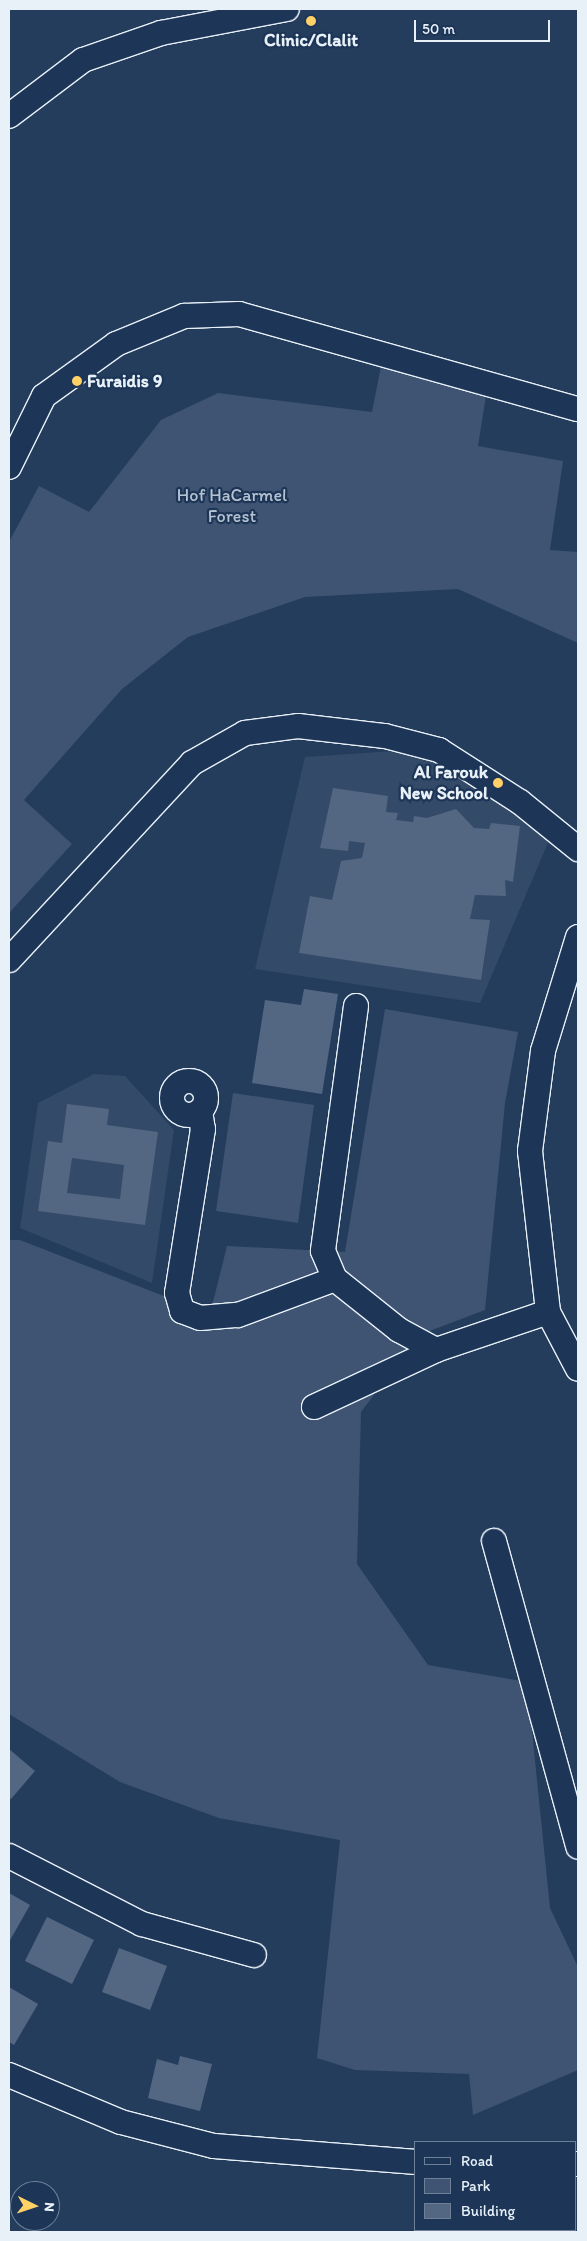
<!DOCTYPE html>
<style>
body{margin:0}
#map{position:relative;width:587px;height:2241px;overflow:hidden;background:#253d5d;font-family:Itim,sans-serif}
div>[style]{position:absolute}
.built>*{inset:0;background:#334a68}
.green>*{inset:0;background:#3e5472}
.building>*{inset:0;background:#536782}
.roads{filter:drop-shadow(1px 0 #e8f1f8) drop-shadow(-1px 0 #e8f1f8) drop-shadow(0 1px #e8f1f8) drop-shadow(0 -1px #e8f1f8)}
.minor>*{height:24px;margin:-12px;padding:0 12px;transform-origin:12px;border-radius:12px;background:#1d3557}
.minor>.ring{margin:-12px;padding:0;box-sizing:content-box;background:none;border:24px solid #1d3557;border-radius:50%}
.dots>*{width:14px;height:14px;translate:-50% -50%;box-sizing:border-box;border:2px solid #1d3557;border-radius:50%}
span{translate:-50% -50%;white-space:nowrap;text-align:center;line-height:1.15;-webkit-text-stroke:4.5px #1d3557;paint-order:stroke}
.poi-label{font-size:18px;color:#e8f1f8;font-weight:700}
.left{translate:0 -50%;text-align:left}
.right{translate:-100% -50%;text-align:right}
.park-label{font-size:18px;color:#b5c2d0}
.frame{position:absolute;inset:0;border:10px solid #e8f1f8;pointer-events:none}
.legend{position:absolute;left:414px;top:2141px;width:162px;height:90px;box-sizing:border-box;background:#1d3557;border:1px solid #6e8097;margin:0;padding:6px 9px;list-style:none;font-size:15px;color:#e8f1f8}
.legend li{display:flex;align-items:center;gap:10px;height:25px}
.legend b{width:25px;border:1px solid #6e8097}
.north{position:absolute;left:10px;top:2181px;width:50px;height:50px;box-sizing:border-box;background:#1d3557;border:1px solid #6e8097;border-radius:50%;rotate:94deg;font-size:14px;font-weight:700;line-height:20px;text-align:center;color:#e8f1f8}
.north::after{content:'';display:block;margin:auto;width:18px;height:22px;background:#ffd166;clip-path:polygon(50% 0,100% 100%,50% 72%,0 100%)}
.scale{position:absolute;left:414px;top:20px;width:136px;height:22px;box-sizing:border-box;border:2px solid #e8f1f8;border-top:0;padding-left:6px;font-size:15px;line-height:18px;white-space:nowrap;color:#e8f1f8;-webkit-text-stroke:4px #1d3557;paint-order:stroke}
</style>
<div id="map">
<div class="built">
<div style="clip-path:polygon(394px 751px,412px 752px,481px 785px,550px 838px,480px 1003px,255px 969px,305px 757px)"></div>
<div style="clip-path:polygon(94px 1074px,125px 1076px,174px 1130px,152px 1283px,20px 1228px,38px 1103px)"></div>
</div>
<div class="green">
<div style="clip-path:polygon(384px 351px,488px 383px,478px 446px,563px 461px,550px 550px,578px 552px,578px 643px,458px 589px,305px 597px,188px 637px,122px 689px,24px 800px,72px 844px,9px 913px,9px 542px,39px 486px,89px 512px,161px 420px,218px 393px,372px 412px)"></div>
<div style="clip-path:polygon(385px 1009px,518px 1032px,505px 1103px,485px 1310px,419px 1335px,361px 1412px,357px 1564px,428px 1665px,527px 1682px,550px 1908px,578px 1967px,578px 2070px,473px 2115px,469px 2074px,355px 2070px,317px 2058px,340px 1840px,219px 1818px,120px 1782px,9px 1714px,9px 1240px,20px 1240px,210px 1314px,227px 1246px,345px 1252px)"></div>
<div style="clip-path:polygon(233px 1093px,314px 1105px,298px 1223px,216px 1211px)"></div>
</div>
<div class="building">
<div style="clip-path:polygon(333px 788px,388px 796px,386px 812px,398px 813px,396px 820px,413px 822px,414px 816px,427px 818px,456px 809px,474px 828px,489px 829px,491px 823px,520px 826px,513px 882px,505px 880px,506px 896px,475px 895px,470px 919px,490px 920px,481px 980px,299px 953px,310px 896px,332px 900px,341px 861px,362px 858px,365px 843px,349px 841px,348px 851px,320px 848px)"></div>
<div style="clip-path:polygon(304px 989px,338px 994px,322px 1094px,252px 1083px,265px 1000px,301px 1005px)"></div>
<div style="clip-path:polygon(evenodd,67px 1104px,109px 1109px,107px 1125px,158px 1132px,145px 1225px,38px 1211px,48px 1141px,62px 1143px,67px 1104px,72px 1158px,124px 1165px,120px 1199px,67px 1193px,72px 1158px)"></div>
<div style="clip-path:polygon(9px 1749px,35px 1771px,11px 1799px,9px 1797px)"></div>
<div style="clip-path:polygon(9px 1893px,30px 1905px,9px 1942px)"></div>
<div style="clip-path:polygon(47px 1917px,94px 1940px,72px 1984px,25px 1961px)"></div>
<div style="clip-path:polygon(119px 1948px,167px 1966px,150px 2010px,102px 1992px)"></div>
<div style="clip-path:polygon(9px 1987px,38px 2004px,14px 2045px,9px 2042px)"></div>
<div style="clip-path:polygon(180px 2056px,212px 2064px,200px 2111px,148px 2098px,157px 2059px,178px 2065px)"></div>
</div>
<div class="roads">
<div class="minor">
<div style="left:9px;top:116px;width:93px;rotate:-37.1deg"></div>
<div style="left:83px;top:60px;width:83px;rotate:-19.1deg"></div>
<div style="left:161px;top:33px;width:128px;rotate:-10.8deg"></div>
<div style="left:9px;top:467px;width:79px;rotate:-63.8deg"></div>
<div style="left:44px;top:396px;width:89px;rotate:-35.8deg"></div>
<div style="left:116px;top:344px;width:74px;rotate:-22.4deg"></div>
<div style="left:184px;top:316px;width:55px;rotate:-2.1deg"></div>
<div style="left:239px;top:314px;width:352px;rotate:15.7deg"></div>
<div style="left:578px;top:937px;width:119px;rotate:107.1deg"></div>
<div style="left:543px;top:1051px;width:101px;rotate:97.4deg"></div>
<div style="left:530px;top:1151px;width:162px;rotate:83.6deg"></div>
<div style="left:548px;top:1312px;width:64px;rotate:62.2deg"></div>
<div style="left:9px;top:960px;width:269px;rotate:-47.1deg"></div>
<div style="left:192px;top:763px;width:61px;rotate:-29.5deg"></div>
<div style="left:245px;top:733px;width:53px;rotate:-7.5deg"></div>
<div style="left:298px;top:726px;width:88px;rotate:6.6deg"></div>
<div style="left:385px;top:736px;width:56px;rotate:14.5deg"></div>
<div style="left:439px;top:750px;width:96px;rotate:32.7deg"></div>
<div style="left:520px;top:802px;width:75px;rotate:39deg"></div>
<div style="left:356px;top:1006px;width:247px;rotate:97.7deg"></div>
<div style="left:323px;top:1251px;width:30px;rotate:67deg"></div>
<div style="left:335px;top:1279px;width:82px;rotate:38.6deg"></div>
<div style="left:399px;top:1330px;width:42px;rotate:28.4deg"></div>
<div class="ring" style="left:172px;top:1081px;width:10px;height:10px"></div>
<div style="left:200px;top:1111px;width:18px;rotate:81deg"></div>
<div style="left:203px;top:1129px;width:166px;rotate:99deg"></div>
<div style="left:177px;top:1293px;width:19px;rotate:74deg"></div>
<div style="left:182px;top:1311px;width:19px;rotate:21deg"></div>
<div style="left:200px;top:1318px;width:38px;rotate:-5deg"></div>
<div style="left:238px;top:1315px;width:103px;rotate:-20.4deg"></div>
<div style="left:314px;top:1407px;width:135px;rotate:-25deg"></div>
<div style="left:436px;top:1350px;width:118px;rotate:-18.7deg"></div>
<div style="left:494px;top:1541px;width:317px;rotate:74.6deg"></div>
<div style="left:9px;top:1856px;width:149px;rotate:27.1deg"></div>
<div style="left:142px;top:1924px;width:116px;rotate:15.5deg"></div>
<div style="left:9px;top:2075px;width:121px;rotate:22.8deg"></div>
<div style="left:121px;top:2122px;width:96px;rotate:14.5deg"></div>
<div style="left:214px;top:2146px;width:203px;rotate:4.5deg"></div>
<div style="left:576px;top:2164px;width:2px"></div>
</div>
</div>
<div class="dots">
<div style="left:311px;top:21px;background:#ffd166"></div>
<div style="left:77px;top:381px;background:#ffd166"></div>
<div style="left:498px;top:783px;background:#ffd166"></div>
</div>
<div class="poi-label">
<span style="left:311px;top:40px">Clinic/Clalit</span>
<span class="left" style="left:87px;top:381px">Furaidis 9</span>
<span class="right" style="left:488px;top:783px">Al Farouk<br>New School</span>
</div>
<div class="park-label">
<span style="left:232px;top:506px">Hof HaCarmel<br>Forest</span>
</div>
<div class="frame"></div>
<ul class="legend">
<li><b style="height:6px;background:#1d3557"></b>Road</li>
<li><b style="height:14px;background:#3e5472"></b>Park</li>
<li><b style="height:14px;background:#536782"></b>Building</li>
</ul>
<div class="north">N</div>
<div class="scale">50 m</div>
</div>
